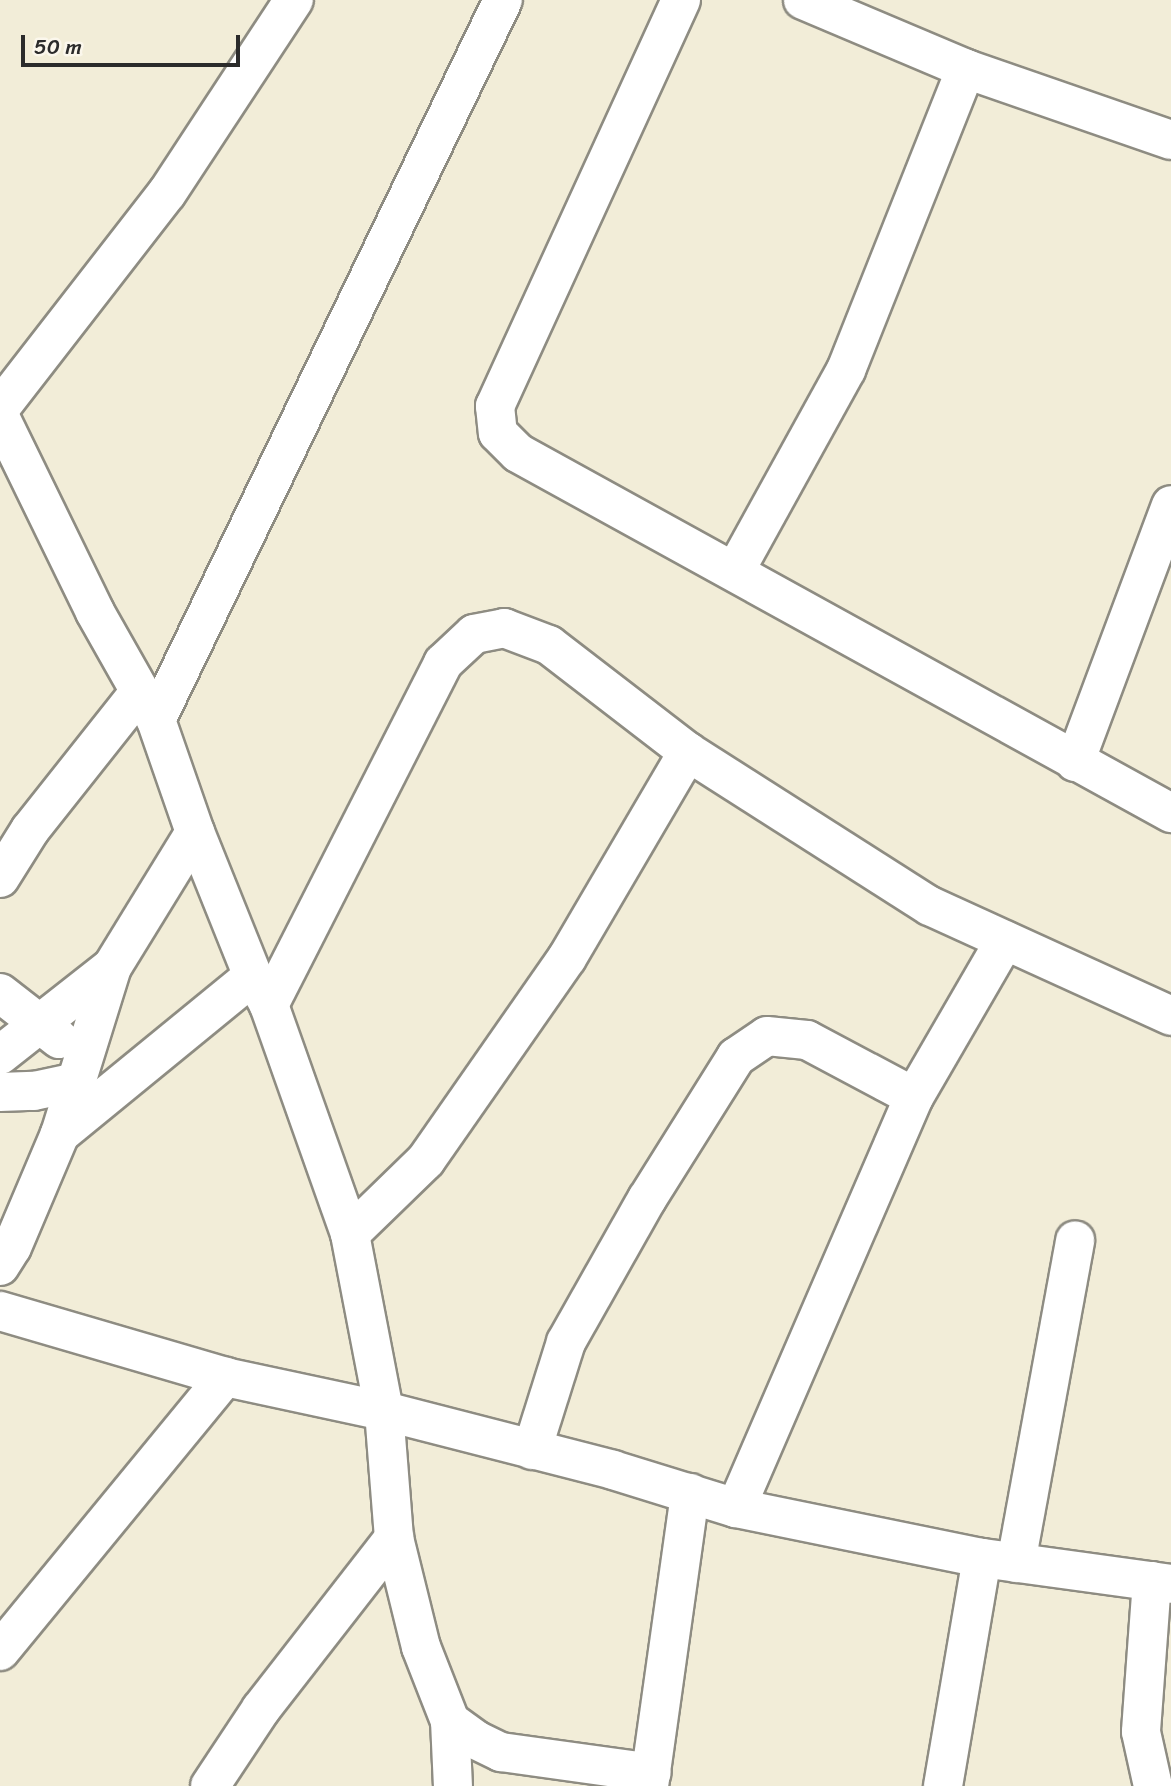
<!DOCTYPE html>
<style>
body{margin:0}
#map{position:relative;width:1171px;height:1786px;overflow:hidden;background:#f2edd8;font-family:Sriracha,sans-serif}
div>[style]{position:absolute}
.roads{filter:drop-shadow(2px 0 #8e8c82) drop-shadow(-2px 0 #8e8c82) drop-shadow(0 2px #8e8c82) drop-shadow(0 -2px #8e8c82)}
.minor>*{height:38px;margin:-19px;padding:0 19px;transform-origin:19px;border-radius:19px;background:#fff}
span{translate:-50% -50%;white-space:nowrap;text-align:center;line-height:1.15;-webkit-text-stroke:5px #fbf7ec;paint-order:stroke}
.scale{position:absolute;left:21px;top:35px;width:219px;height:32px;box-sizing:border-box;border:4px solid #2b2b2b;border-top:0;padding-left:9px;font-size:21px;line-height:24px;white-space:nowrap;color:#2b2b2b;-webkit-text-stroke:5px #fbf7ec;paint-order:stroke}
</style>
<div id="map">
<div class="roads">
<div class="minor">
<div style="left:681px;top:0;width:447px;rotate:114.6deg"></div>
<div style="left:495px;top:406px;width:27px;rotate:84deg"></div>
<div style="left:498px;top:433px;width:28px;rotate:45deg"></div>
<div style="left:518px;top:453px;width:746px;rotate:28.87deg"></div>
<div style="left:803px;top:0;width:177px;rotate:22.9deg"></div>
<div style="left:966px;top:69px;width:217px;rotate:19.1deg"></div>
<div style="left:0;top:408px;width:272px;rotate:-52.2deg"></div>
<div style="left:167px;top:193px;width:231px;rotate:-56.7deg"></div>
<div style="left:0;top:417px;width:217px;rotate:64deg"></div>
<div style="left:95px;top:612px;width:124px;rotate:60.5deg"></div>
<div style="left:156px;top:720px;width:119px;rotate:70.8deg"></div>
<div style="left:195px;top:832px;width:155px;rotate:68.1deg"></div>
<div style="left:253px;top:976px;width:33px;rotate:61deg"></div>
<div style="left:269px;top:1005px;width:243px;rotate:70.5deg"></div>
<div style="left:350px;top:1234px;width:180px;rotate:79.1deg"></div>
<div style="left:384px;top:1411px;width:127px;rotate:85.5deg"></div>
<div style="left:394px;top:1538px;width:112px;rotate:76.1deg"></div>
<div style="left:421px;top:1647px;width:79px;rotate:68.6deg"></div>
<div style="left:450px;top:1721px;width:32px;rotate:36deg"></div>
<div style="left:476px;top:1740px;width:28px;rotate:26deg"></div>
<div style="left:501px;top:1752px;width:152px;rotate:7.9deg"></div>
<div style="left:735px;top:571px;width:230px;rotate:-61.1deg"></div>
<div style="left:846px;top:370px;width:324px;rotate:-68.3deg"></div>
<div style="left:156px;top:720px;width:799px;rotate:-64.27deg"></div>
<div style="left:1075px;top:762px;width:274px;rotate:-69.5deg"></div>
<div style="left:0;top:878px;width:57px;rotate:-58deg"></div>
<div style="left:30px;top:830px;width:177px;rotate:-51.6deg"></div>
<div style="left:0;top:993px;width:75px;rotate:37.9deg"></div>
<div style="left:269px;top:1005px;width:384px;rotate:-63deg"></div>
<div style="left:443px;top:663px;width:42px;rotate:-43.1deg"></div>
<div style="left:474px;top:634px;width:31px;rotate:-11deg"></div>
<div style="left:504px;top:628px;width:48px;rotate:20.7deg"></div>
<div style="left:549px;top:645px;width:175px;rotate:37.6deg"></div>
<div style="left:688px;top:752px;width:287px;rotate:32.5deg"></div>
<div style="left:930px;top:906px;width:265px;rotate:24.5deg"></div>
<div style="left:0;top:1055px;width:142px;rotate:-38.2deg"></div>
<div style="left:0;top:1092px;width:34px;rotate:-2deg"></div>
<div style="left:34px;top:1091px;width:43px;rotate:-12.1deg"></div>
<div style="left:60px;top:1134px;width:175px;rotate:-72.7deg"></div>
<div style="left:112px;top:967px;width:158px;rotate:-58.4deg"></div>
<div style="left:350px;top:1234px;width:106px;rotate:-44.2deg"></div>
<div style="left:426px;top:1160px;width:246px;rotate:-55.1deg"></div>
<div style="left:567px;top:958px;width:239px;rotate:-59.6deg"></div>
<div style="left:0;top:1266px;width:22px;rotate:-58deg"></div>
<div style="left:12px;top:1247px;width:123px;rotate:-67deg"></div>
<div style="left:60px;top:1134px;width:249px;rotate:-39.3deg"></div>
<div style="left:0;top:1311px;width:234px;rotate:16.3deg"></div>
<div style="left:225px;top:1377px;width:163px;rotate:12.1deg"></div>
<div style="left:384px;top:1411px;width:236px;rotate:14.4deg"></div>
<div style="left:613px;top:1470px;width:129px;rotate:17.2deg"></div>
<div style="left:736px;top:1508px;width:251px;rotate:11.5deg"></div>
<div style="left:982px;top:1558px;width:191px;rotate:7.8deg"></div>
<div style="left:532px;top:1450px;width:113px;rotate:-72.5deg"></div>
<div style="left:566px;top:1342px;width:164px;rotate:-60.5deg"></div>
<div style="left:647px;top:1199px;width:168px;rotate:-57.9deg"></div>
<div style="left:736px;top:1057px;width:37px;rotate:-34deg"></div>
<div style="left:767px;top:1036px;width:40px;rotate:5.7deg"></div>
<div style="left:807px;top:1040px;width:121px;rotate:28deg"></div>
<div style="left:736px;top:1508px;width:448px;rotate:-66.6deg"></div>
<div style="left:914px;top:1097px;width:181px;rotate:-59.9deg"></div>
<div style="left:1016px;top:1563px;width:328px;rotate:-79.6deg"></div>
<div style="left:1152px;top:1581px;width:151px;rotate:94.2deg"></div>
<div style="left:1141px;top:1732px;width:55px;rotate:77.5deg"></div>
<div style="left:0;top:1651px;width:355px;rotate:-50.6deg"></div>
<div style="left:450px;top:1721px;width:65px;rotate:87.4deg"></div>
<div style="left:210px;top:1786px;width:92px;rotate:-56.5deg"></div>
<div style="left:261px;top:1709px;width:217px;rotate:-52.1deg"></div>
<div style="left:649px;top:1786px;width:296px;rotate:-82deg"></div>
<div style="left:943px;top:1786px;width:231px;rotate:-80.3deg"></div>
</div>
</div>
<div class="scale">50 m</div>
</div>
